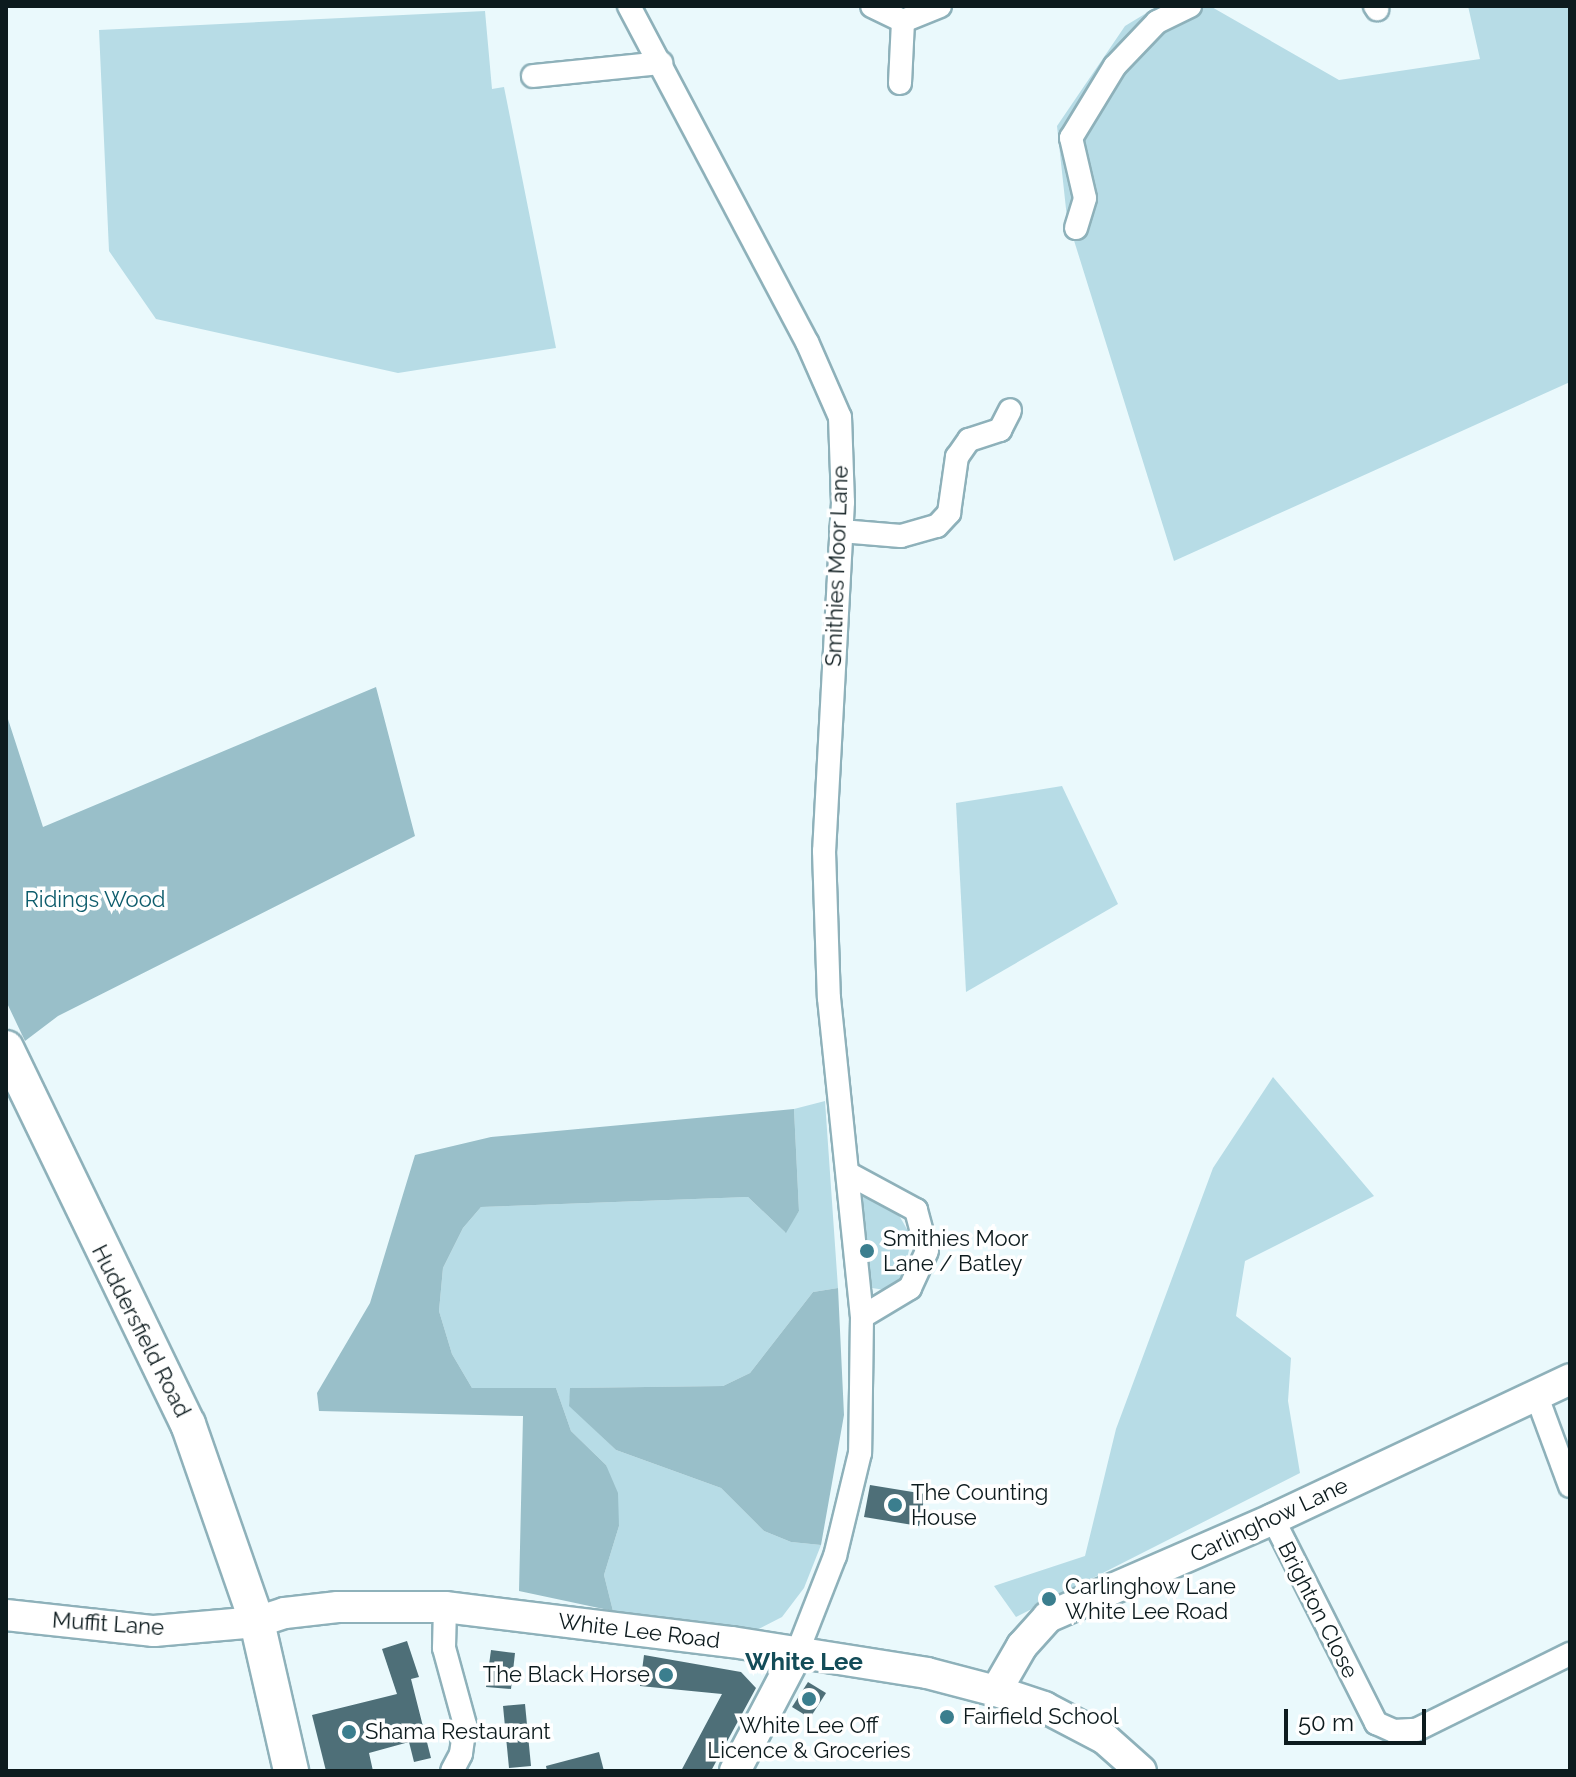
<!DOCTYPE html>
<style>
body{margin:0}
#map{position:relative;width:1576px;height:1777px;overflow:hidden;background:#eaf9fc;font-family:Raleway,sans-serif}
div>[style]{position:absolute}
.green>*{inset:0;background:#b7dce6}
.forest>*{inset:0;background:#99bfc9}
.building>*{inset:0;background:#4e6f78}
.roads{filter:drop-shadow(2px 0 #8eb1ba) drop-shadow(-2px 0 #8eb1ba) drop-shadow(0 2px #8eb1ba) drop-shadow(0 -2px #8eb1ba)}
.street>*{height:22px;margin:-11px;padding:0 11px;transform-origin:11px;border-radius:11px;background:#fff}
.secondary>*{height:30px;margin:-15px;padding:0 15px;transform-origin:15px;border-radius:15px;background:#fff}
.primary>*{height:34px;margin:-17px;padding:0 17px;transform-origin:17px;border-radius:17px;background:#fff}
.dots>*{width:22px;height:22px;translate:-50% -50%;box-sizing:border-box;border:4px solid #fff;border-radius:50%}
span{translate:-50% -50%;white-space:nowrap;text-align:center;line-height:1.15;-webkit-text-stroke:7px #fff;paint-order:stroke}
.street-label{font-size:22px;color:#0d1b1e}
.park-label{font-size:22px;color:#0d5c6c}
.poi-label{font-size:22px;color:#0d1b1e}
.left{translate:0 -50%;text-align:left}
.right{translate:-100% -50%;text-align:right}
.neighbourhood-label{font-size:24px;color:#134c58;font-weight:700}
.frame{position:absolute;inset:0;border:8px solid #0d1b1e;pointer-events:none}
.scale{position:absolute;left:1284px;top:1709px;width:142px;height:36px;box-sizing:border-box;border:4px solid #0d1b1e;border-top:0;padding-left:10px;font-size:24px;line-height:28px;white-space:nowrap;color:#0d1b1e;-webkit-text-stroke:6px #fff;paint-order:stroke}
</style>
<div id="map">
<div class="green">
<div style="clip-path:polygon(1158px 6px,1210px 6px,1339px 80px,1480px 59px,1468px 6px,1570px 6px,1570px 382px,1174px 561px,1067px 218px,1057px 126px,1125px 26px)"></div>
<div style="clip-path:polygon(485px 11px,492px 89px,504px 87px,556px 348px,398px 373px,156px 319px,109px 251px,99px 30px)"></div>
<div style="clip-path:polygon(1062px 786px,1118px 904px,966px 992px,956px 803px)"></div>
<div style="clip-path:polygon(1273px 1077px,1374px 1196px,1245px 1261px,1236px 1316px,1291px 1358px,1288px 1401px,1300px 1473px,1016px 1617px,994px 1586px,1085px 1556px,1116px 1429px,1213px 1168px)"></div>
<div style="clip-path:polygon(825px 1101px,838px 1288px,813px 1292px,750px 1373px,723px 1386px,571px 1388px,569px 1405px,616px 1450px,721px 1488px,764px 1531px,791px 1542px,821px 1545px,804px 1588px,782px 1617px,747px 1635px,613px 1611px,604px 1575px,619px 1526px,606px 1465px,571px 1431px,556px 1388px,472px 1388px,452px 1354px,439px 1311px,443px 1268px,463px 1228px,481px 1207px,748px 1197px,785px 1232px,799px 1211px,794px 1109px)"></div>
<div style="clip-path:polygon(860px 1196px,896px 1210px,912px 1238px,902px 1278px,885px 1290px,872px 1288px)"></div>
</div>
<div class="forest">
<div style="clip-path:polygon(376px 687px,415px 836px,58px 1016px,25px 1041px,6px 1001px,6px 713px,43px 827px)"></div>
<div style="clip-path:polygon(794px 1109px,799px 1211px,786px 1233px,748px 1197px,481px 1207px,463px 1228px,443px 1268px,439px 1311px,452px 1354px,472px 1388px,556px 1388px,571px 1431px,606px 1465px,618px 1493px,619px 1526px,604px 1575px,613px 1611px,519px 1591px,523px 1416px,319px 1411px,317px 1393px,370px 1303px,415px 1155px,491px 1137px)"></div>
<div style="clip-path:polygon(838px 1288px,844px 1415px,821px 1545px,791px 1542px,764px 1531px,721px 1488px,616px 1450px,569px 1406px,570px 1388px,723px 1386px,750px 1373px,813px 1292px)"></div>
</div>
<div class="building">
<div style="clip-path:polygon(870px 1485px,925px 1494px,919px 1526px,864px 1517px)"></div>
<div style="clip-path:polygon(407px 1641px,419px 1677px,411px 1679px,431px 1758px,414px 1762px,409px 1742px,369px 1753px,373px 1771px,326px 1771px,312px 1715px,397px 1694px,382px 1649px)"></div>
<div style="clip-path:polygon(491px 1650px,515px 1653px,511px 1689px,486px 1687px)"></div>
<div style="clip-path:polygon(644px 1655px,741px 1672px,756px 1688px,711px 1771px,681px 1771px,722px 1694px,640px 1686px)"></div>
<div style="clip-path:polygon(808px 1682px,826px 1693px,810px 1718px,792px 1707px)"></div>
<div style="clip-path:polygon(525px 1704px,531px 1766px,509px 1768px,503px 1706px)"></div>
<div style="clip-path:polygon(599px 1752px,604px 1771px,547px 1771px,546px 1766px)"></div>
</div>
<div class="roads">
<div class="street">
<div style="left:629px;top:6px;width:380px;rotate:62.1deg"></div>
<div style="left:807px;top:342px;width:82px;rotate:66.3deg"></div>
<div style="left:840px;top:417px;width:85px;rotate:88deg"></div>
<div style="left:843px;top:502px;width:350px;rotate:93.1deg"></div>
<div style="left:824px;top:851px;width:147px;rotate:88.1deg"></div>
<div style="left:829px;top:998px;width:321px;rotate:84.1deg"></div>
<div style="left:862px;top:1317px;width:136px;rotate:90.8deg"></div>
<div style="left:860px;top:1453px;width:106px;rotate:103.6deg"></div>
<div style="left:835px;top:1556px;width:104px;rotate:111.4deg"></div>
<div style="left:872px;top:6px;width:34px;rotate:26deg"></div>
<div style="left:903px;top:21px;width:40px;rotate:-22deg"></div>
<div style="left:1375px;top:6px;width:4px;rotate:56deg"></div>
<div style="left:533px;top:76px;width:129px;rotate:-5.8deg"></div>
<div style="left:900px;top:83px;width:62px;rotate:-87.2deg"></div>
<div style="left:1076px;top:228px;width:31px;rotate:-73deg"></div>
<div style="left:1085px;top:198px;width:62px;rotate:-103.1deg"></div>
<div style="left:1071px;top:138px;width:84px;rotate:-58.6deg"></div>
<div style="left:1115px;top:66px;width:61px;rotate:-46.3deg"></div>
<div style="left:1157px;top:22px;width:37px;rotate:-26deg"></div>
<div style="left:841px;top:531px;width:60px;rotate:4.8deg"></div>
<div style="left:901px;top:536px;width:37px;rotate:-16deg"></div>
<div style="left:937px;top:526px;width:18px;rotate:-47deg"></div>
<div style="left:949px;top:513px;width:57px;rotate:-81.9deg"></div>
<div style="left:957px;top:457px;width:21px;rotate:-55deg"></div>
<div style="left:969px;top:440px;width:33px;rotate:-18deg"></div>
<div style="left:1000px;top:430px;width:22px;rotate:-63deg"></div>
<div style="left:851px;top:1175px;width:74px;rotate:28.3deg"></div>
<div style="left:916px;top:1210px;width:42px;rotate:75deg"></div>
<div style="left:927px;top:1251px;width:41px;rotate:114.7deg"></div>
<div style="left:910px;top:1288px;width:56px;rotate:148.9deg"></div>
<div style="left:1536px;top:1394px;width:98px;rotate:69.7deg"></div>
<div style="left:1273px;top:1519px;width:229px;rotate:63.2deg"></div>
<div style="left:1376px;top:1723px;width:20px;rotate:24deg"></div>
<div style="left:1394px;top:1731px;width:22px;rotate:-3deg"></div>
<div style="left:1416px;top:1730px;width:172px;rotate:-26.3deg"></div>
<div style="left:445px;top:1607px;width:41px;rotate:91.4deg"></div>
<div style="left:444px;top:1648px;width:80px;rotate:74.7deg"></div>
<div style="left:465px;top:1725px;width:29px;rotate:98deg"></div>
<div style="left:461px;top:1754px;width:19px;rotate:118deg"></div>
</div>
<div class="secondary">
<div style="left:6px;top:1615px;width:149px;rotate:6.2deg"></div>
<div style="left:154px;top:1631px;width:103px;rotate:-5deg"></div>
<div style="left:257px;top:1622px;width:29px;rotate:-18deg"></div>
<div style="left:285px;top:1613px;width:53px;rotate:-6.5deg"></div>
<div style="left:338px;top:1607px;width:107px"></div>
<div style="left:445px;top:1607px;width:289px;rotate:7deg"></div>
<div style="left:732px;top:1642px;width:197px;rotate:9deg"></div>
<div style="left:927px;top:1673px;width:71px;rotate:14.6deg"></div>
<div style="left:996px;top:1691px;width:51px;rotate:18.4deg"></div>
<div style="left:1044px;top:1707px;width:69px;rotate:27.7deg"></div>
<div style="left:1105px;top:1739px;width:48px;rotate:41.6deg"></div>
<div style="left:996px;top:1691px;width:52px;rotate:-60deg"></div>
<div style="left:1022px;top:1646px;width:39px;rotate:-48deg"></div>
<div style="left:1048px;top:1617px;width:245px;rotate:-23.5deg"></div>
<div style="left:1273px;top:1519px;width:328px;rotate:-25.2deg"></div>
<div style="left:735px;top:1771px;width:133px;rotate:-62.3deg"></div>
</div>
<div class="primary">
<div style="left:6px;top:1048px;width:418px;rotate:64.2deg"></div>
<div style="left:188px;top:1424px;width:210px;rotate:70.8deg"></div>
<div style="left:257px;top:1622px;width:153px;rotate:77.1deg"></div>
</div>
</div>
<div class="dots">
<div style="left:867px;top:1251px;background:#3b7e8e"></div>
<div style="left:895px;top:1505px;background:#3b7e8e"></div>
<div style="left:1049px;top:1599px;background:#3b7e8e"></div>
<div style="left:666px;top:1675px;background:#3b7e8e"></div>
<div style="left:809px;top:1699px;background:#3b7e8e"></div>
<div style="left:947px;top:1717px;background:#3b7e8e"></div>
<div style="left:349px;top:1732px;background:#3b7e8e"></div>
</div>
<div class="street-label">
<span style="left:837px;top:566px;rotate:-88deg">Smithies Moor Lane</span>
<span style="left:141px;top:1331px;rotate:63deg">Huddersfield Road</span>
<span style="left:1269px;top:1520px;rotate:-25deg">Carlinghow Lane</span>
<span style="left:1318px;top:1610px;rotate:63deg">Brighton Close</span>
<span style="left:108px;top:1624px;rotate:4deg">Muffit Lane</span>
<span style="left:639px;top:1631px;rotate:7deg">White Lee Road</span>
</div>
<div class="park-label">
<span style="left:95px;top:900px">Ridings Wood</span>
</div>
<div class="poi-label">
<span class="left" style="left:883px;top:1251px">Smithies Moor<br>Lane / Batley</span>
<span class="left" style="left:911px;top:1505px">The Counting<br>House</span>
<span class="left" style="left:1065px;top:1599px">Carlinghow Lane<br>White Lee Road</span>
<span class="right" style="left:650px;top:1675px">The Black Horse</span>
<span class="left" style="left:963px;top:1717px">Fairfield School</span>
<span style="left:809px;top:1738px">White Lee Off<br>Licence &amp; Groceries</span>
<span class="left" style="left:365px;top:1732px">Shama Restaurant</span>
</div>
<div class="neighbourhood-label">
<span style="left:804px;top:1662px">White Lee</span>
</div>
<div class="frame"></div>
<div class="scale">50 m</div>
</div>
